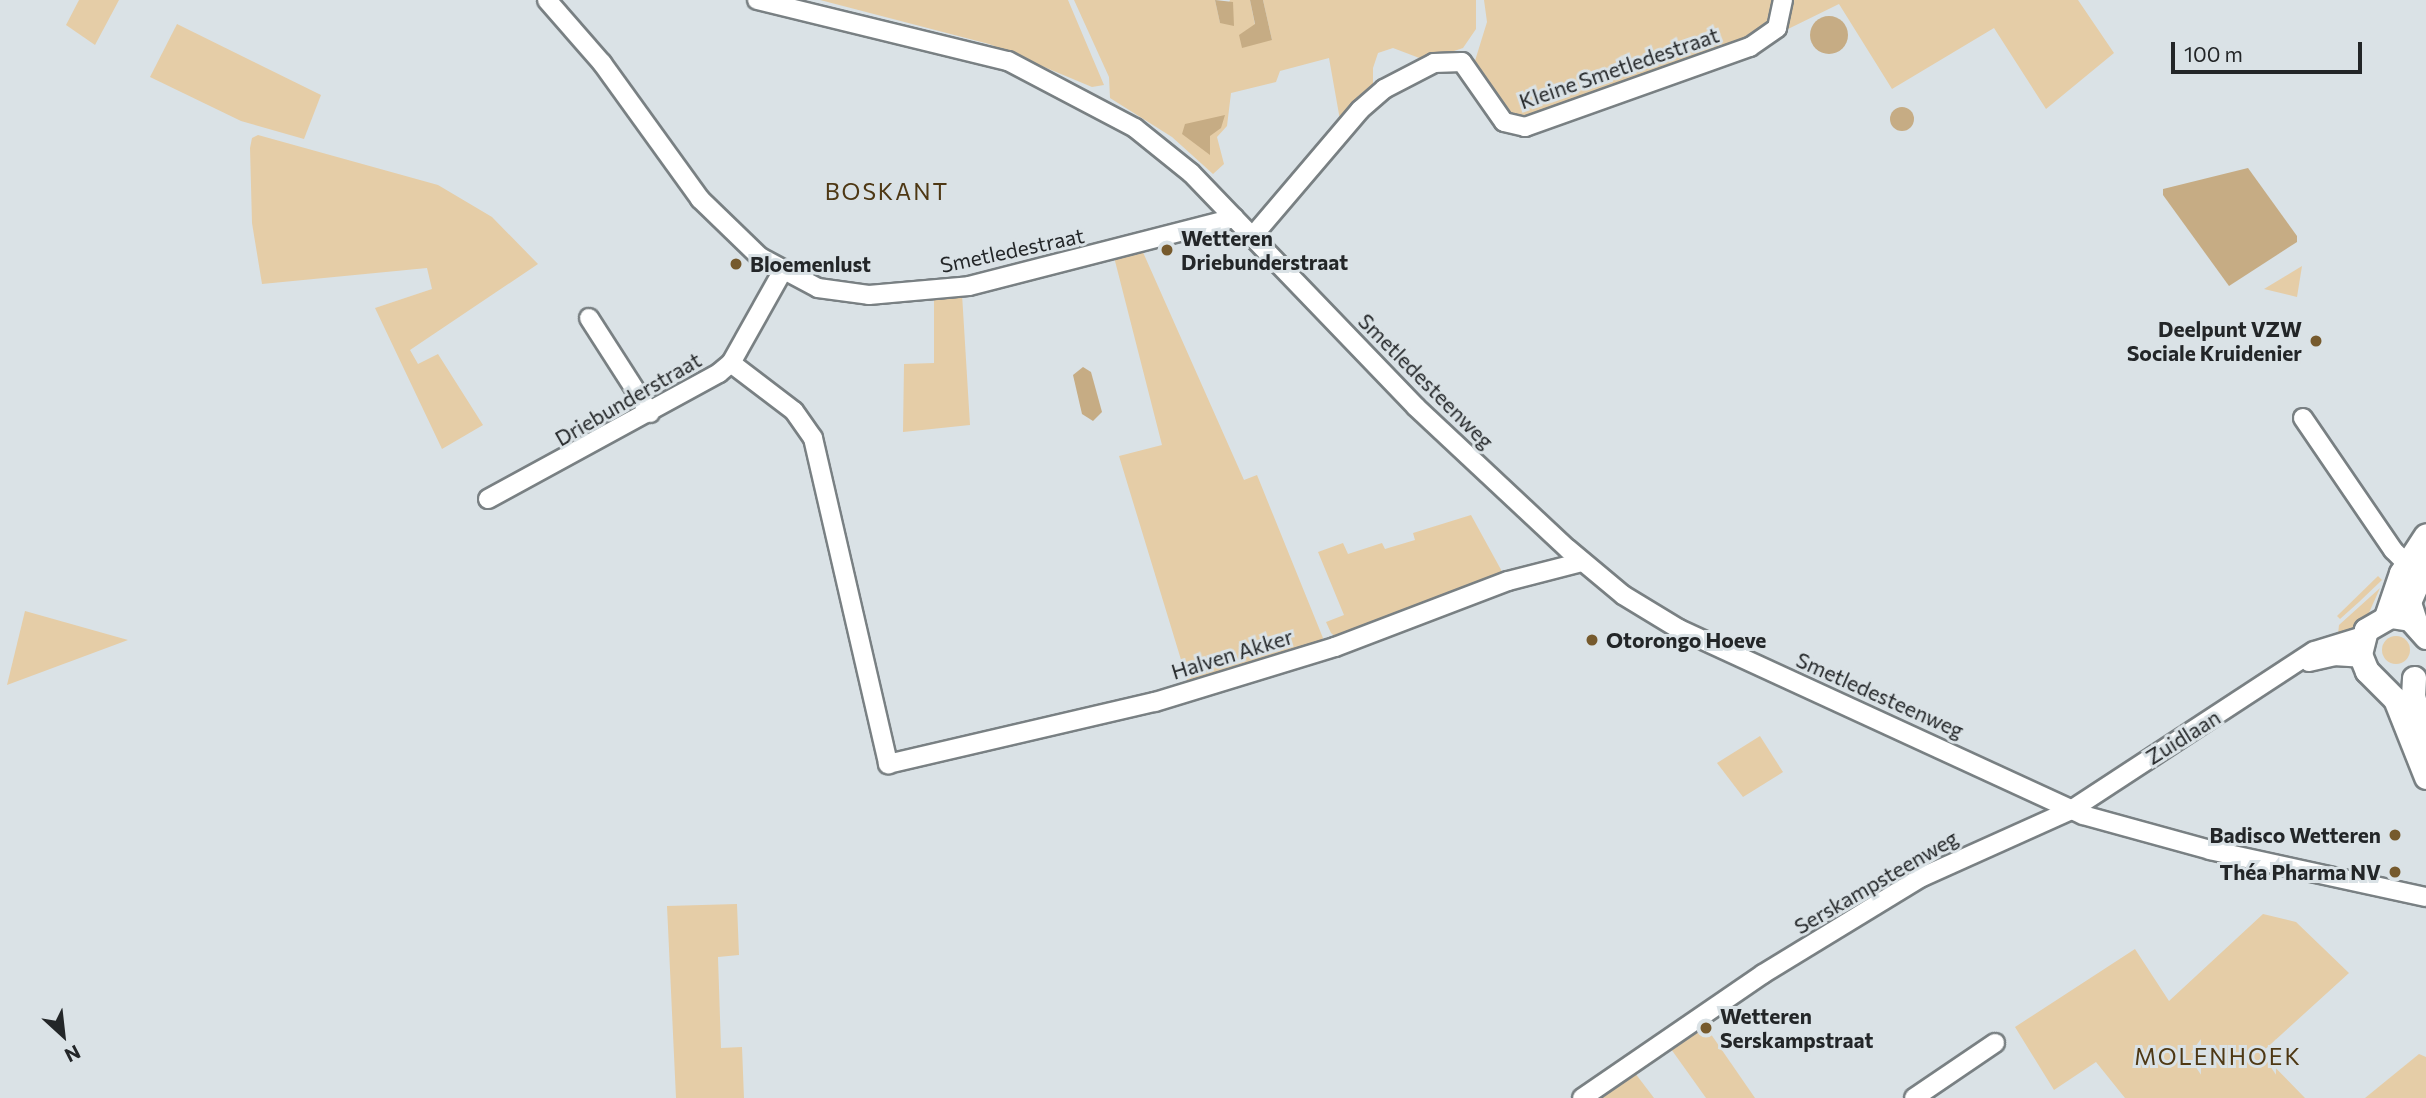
<!DOCTYPE html>
<meta charset="utf-8">
<style>
body{margin:0}
#map{position:relative;width:2426px;height:1098px;overflow:hidden;background:#dae2e6;font-family:Commissioner,sans-serif}
div>[style]{position:absolute}
.green>*{inset:0;background:#e5cda7}
.round{border-radius:50%}
.water>*{inset:0;background:#c6ac84}
.roads{filter:drop-shadow(2px 0 #798083) drop-shadow(-2px 0 #798083) drop-shadow(0 2px #798083) drop-shadow(0 -2px #798083)}
.minor>*{height:18px;margin:-9px;padding:0 9px;transform-origin:9px;border-radius:9px;background:#fff}
.major>*{height:23px;margin:-11.5px;padding:0 11.5px;transform-origin:11.5px;border-radius:11.5px;background:#fff}
.dots>*{width:19px;height:19px;translate:-50% -50%;box-sizing:border-box;border:4px solid #dae2e6;border-radius:50%}
span{translate:-50% -50%;white-space:nowrap;text-align:center;line-height:1.15;-webkit-text-stroke:6px #dae2e6;paint-order:stroke}
.street-label{font-size:21px;color:#232628}
.poi-label{font-size:21px;color:#232628;font-weight:700}
.left{translate:0 -50%;text-align:left}
.right{translate:-100% -50%;text-align:right}
.neighbourhood-label{font-size:23px;color:#4e3814;letter-spacing:2px}
.north{position:absolute;left:28px;top:1000px;width:70px;height:70px;-webkit-text-stroke:5px #dae2e6;paint-order:stroke;rotate:153deg;font-size:19px;font-weight:700;line-height:28px;text-align:center;color:#232628}
.north::after{content:'';display:block;margin:auto;width:24px;height:32px;background:#232628;clip-path:polygon(50% 0,100% 100%,50% 72%,0 100%)}
.scale{position:absolute;left:2171px;top:42px;width:191px;height:32px;box-sizing:border-box;border:4px solid #232628;border-top:0;padding-left:9px;font-size:21px;line-height:24px;white-space:nowrap;color:#232628;-webkit-text-stroke:5px #dae2e6;paint-order:stroke}
</style>
<div id="map">
<div class="green">
<div style="clip-path:polygon(79px 0,119px 0,95px 45px,66px 25px)"></div>
<div style="clip-path:polygon(820px 0,1068px 0,1104px 85px,1092px 87px,989px 44px)"></div>
<div style="clip-path:polygon(1074px 0,1215px 0,1220px 23px,1230px 0,1250px 0,1255px 25px,1245px 34px,1272px 40px,1263px 0,1476px 0,1476px 29px,1463px 48px,1439px 56px,1422px 59px,1393px 48px,1378px 53px,1373px 68px,1373px 90px,1340px 120px,1329px 58px,1280px 71px,1276px 82px,1231px 93px,1227px 126px,1217px 137px,1224px 164px,1213px 174px,1172px 137px,1110px 98px,1109px 77px)"></div>
<div style="clip-path:polygon(1484px 0,1778px 0,1773px 21px,1758px 36px,1519px 120px,1504px 113px,1474px 64px,1487px 22px)"></div>
<div style="clip-path:polygon(1788px 0,2078px 0,2114px 53px,2046px 109px,1994px 28px,1892px 89px,1839px 4px,1786px 30px)"></div>
<div style="clip-path:polygon(177px 24px,321px 95px,304px 139px,241px 121px,150px 77px)"></div>
<div style="clip-path:polygon(258px 135px,438px 185px,492px 217px,538px 264px,410px 350px,418px 364px,438px 354px,483px 425px,442px 449px,375px 308px,432px 289px,427px 268px,262px 284px,252px 223px,250px 148px,252px 138px)"></div>
<div style="clip-path:polygon(1142px 250px,1244px 480px,1257px 475px,1323px 638px,1315px 648px,1189px 686px,1119px 456px,1162px 445px,1114px 257px)"></div>
<div style="clip-path:polygon(2302px 266px,2297px 297px,2264px 289px)"></div>
<div style="clip-path:polygon(962px 294px,970px 425px,903px 432px,904px 364px,934px 363px,934px 296px)"></div>
<div style="clip-path:polygon(1471px 515px,1505px 577px,1339px 640px,1331px 633px,1326px 622px,1344px 615px,1318px 552px,1343px 543px,1348px 554px,1382px 543px,1385px 549px,1415px 540px,1413px 533px)"></div>
<div style="clip-path:polygon(2378px 576px,2382px 580px,2359px 602px,2340px 619px,2337px 616px)"></div>
<div style="clip-path:polygon(2380px 588px,2364px 624px,2338px 634px,2339px 625px)"></div>
<div style="clip-path:polygon(25px 611px,128px 640px,7px 685px)"></div>
<div class="round" style="left:2382px;top:636px;width:28px;height:28px"></div>
<div style="clip-path:polygon(1760px 736px,1783px 772px,1743px 797px,1717px 763px)"></div>
<div style="clip-path:polygon(737px 904px,739px 955px,718px 957px,721px 1048px,742px 1047px,744px 1098px,676px 1098px,667px 906px)"></div>
<div style="clip-path:polygon(2263px 914px,2296px 922px,2349px 973px,2261px 1053px,2305px 1098px,2125px 1098px,2096px 1062px,2054px 1090px,2015px 1027px,2135px 949px,2169px 1001px)"></div>
<div style="clip-path:polygon(1706px 1027px,1755px 1098px,1706px 1098px,1671px 1049px)"></div>
<div style="clip-path:polygon(2419px 1054px,2426px 1057px,2426px 1098px,2365px 1098px)"></div>
<div style="clip-path:polygon(1635px 1073px,1654px 1098px,1602px 1098px)"></div>
</div>
<div class="water">
<div style="clip-path:polygon(1215px 0,1233px 2px,1234px 26px,1220px 23px)"></div>
<div style="clip-path:polygon(1250px 0,1263px 0,1272px 40px,1242px 48px,1239px 35px,1255px 24px)"></div>
<div class="round" style="left:1810px;top:16px;width:38px;height:38px"></div>
<div class="round" style="left:1890px;top:107px;width:24px;height:24px"></div>
<div style="clip-path:polygon(1225px 115px,1221px 128px,1210px 136px,1210px 155px,1182px 134px,1185px 124px)"></div>
<div style="clip-path:polygon(2248px 168px,2297px 236px,2297px 242px,2229px 286px,2163px 195px,2163px 189px)"></div>
<div style="clip-path:polygon(1083px 367px,1091px 372px,1102px 412px,1093px 421px,1082px 414px,1073px 375px)"></div>
</div>
<div class="roads">
<div class="minor">
<div style="left:547px;top:0;width:84px;rotate:48.9deg"></div>
<div style="left:602px;top:63px;width:168px;rotate:54.2deg"></div>
<div style="left:700px;top:199px;width:83px;rotate:44deg"></div>
<div style="left:760px;top:257px;width:66px;rotate:28.1deg"></div>
<div style="left:818px;top:288px;width:51px;rotate:7.8deg"></div>
<div style="left:869px;top:295px;width:100px;rotate:-5.1deg"></div>
<div style="left:969px;top:286px;width:274px;rotate:-14.4deg"></div>
<div style="left:757px;top:0;width:258px;rotate:13.7deg"></div>
<div style="left:1008px;top:61px;width:144px;rotate:27.8deg"></div>
<div style="left:1135px;top:128px;width:72px;rotate:38.8deg"></div>
<div style="left:1191px;top:173px;width:325px;rotate:46.1deg"></div>
<div style="left:1416px;top:407px;width:208px;rotate:43.1deg"></div>
<div style="left:1568px;top:549px;width:72px;rotate:39.9deg"></div>
<div style="left:1623px;top:595px;width:66px;rotate:31.3deg"></div>
<div style="left:1679px;top:629px;width:445px;rotate:24.7deg"></div>
<div style="left:2083px;top:815px;width:132px;rotate:15.4deg"></div>
<div style="left:2210px;top:850px;width:221px;rotate:12.3deg"></div>
<div style="left:1252px;top:237px;width:167px;rotate:-49.6deg"></div>
<div style="left:1360px;top:110px;width:32px;rotate:-41deg"></div>
<div style="left:1384px;top:89px;width:56px;rotate:-27.5deg"></div>
<div style="left:1434px;top:63px;width:28px;rotate:-2deg"></div>
<div style="left:1462px;top:62px;width:73px;rotate:55deg"></div>
<div style="left:1504px;top:122px;width:22px;rotate:13deg"></div>
<div style="left:1525px;top:127px;width:239px;rotate:-19.6deg"></div>
<div style="left:1750px;top:47px;width:33px;rotate:-35deg"></div>
<div style="left:1777px;top:28px;width:29px;rotate:-78deg"></div>
<div style="left:589px;top:318px;width:113px;rotate:57.3deg"></div>
<div style="left:731px;top:363px;width:79px;rotate:37.3deg"></div>
<div style="left:794px;top:411px;width:33px;rotate:55deg"></div>
<div style="left:813px;top:438px;width:335px;rotate:77deg"></div>
<div style="left:888px;top:764px;width:274px;rotate:-13.1deg"></div>
<div style="left:1155px;top:702px;width:188px;rotate:-17deg"></div>
<div style="left:1335px;top:647px;width:185px;rotate:-20.9deg"></div>
<div style="left:1508px;top:581px;width:76px;rotate:-14.4deg"></div>
<div style="left:2303px;top:418px;width:160px;rotate:55.7deg"></div>
<div style="left:2393px;top:550px;width:18px;rotate:45deg"></div>
<div style="left:488px;top:499px;width:263px;rotate:-28.6deg"></div>
<div style="left:719px;top:373px;width:16px;rotate:-40deg"></div>
<div style="left:731px;top:363px;width:104px;rotate:-60.7deg"></div>
<div style="left:2309px;top:662px;width:26px;rotate:-13deg"></div>
<div style="left:2334px;top:656px;width:27px;rotate:4deg"></div>
<div style="left:1582px;top:1098px;width:219px;rotate:-34.4deg"></div>
<div style="left:1763px;top:974px;width:186px;rotate:-31.4deg"></div>
<div style="left:1922px;top:877px;width:163px;rotate:-24.2deg"></div>
<div style="left:2071px;top:810px;width:290px;rotate:-33.2deg"></div>
<div style="left:2314px;top:651px;width:51px;rotate:-17deg"></div>
<div style="left:1914px;top:1098px;width:98px;rotate:-34.2deg"></div>
</div>
<div class="major">
<div style="left:2386px;top:617px;width:46px;rotate:-71.2deg"></div>
<div style="left:2401px;top:573px;width:45px;rotate:-56.7deg"></div>
<div style="left:2416px;top:624px;width:23px;rotate:-108deg"></div>
<div style="left:2409px;top:602px;width:43px;rotate:-66.4deg"></div>
<div style="left:2426px;top:637px;width:24px;rotate:-132deg"></div>
<div style="left:2410px;top:619px;width:20px;rotate:-171deg"></div>
<div style="left:2390px;top:616px;width:28px;rotate:150deg"></div>
<div style="left:2366px;top:630px;width:25px;rotate:104deg"></div>
<div style="left:2360px;top:654px;width:18px;rotate:68deg"></div>
<div style="left:2367px;top:671px;width:40px;rotate:45deg"></div>
<div style="left:2395px;top:699px;width:84px;rotate:68.3deg"></div>
<div style="left:2414px;top:678px;width:18px;rotate:93deg"></div>
<div style="left:2413px;top:696px;width:47px;rotate:73.9deg"></div>
</div>
</div>
<div class="dots">
<div style="left:1167px;top:250px;background:#765a2d"></div>
<div style="left:736px;top:264px;background:#765a2d"></div>
<div style="left:2316px;top:341px;background:#765a2d"></div>
<div style="left:1592px;top:640px;background:#765a2d"></div>
<div style="left:2395px;top:835px;background:#765a2d"></div>
<div style="left:2395px;top:872px;background:#765a2d"></div>
<div style="left:1706px;top:1028px;background:#765a2d"></div>
</div>
<div class="street-label">
<span style="left:1619px;top:68px;rotate:-19deg">Kleine Smetledestraat</span>
<span style="left:1012px;top:250px;rotate:-12deg">Smetledestraat</span>
<span style="left:1426px;top:381px;rotate:45deg">Smetledesteenweg</span>
<span style="left:628px;top:399px;rotate:-30deg">Driebunderstraat</span>
<span style="left:1232px;top:654px;rotate:-17deg">Halven Akker</span>
<span style="left:1880px;top:695px;rotate:24deg">Smetledesteenweg</span>
<span style="left:2183px;top:737px;rotate:-32deg">Zuidlaan</span>
<span style="left:1876px;top:882px;rotate:-30deg">Serskampsteenweg</span>
</div>
<div class="poi-label">
<span class="left" style="left:1181px;top:250px">Wetteren<br>Driebunderstraat</span>
<span class="left" style="left:750px;top:264px">Bloemenlust</span>
<span class="right" style="left:2302px;top:341px">Deelpunt VZW<br>Sociale Kruidenier</span>
<span class="left" style="left:1606px;top:640px">Otorongo Hoeve</span>
<span class="right" style="left:2381px;top:835px">Badisco Wetteren</span>
<span class="right" style="left:2381px;top:872px">Théa Pharma NV</span>
<span class="left" style="left:1720px;top:1028px">Wetteren<br>Serskampstraat</span>
</div>
<div class="neighbourhood-label">
<span style="left:887px;top:191px">BOSKANT</span>
<span style="left:2218px;top:1056px">MOLENHOEK</span>
</div>
<div class="north">N</div>
<div class="scale">100 m</div>
</div>
